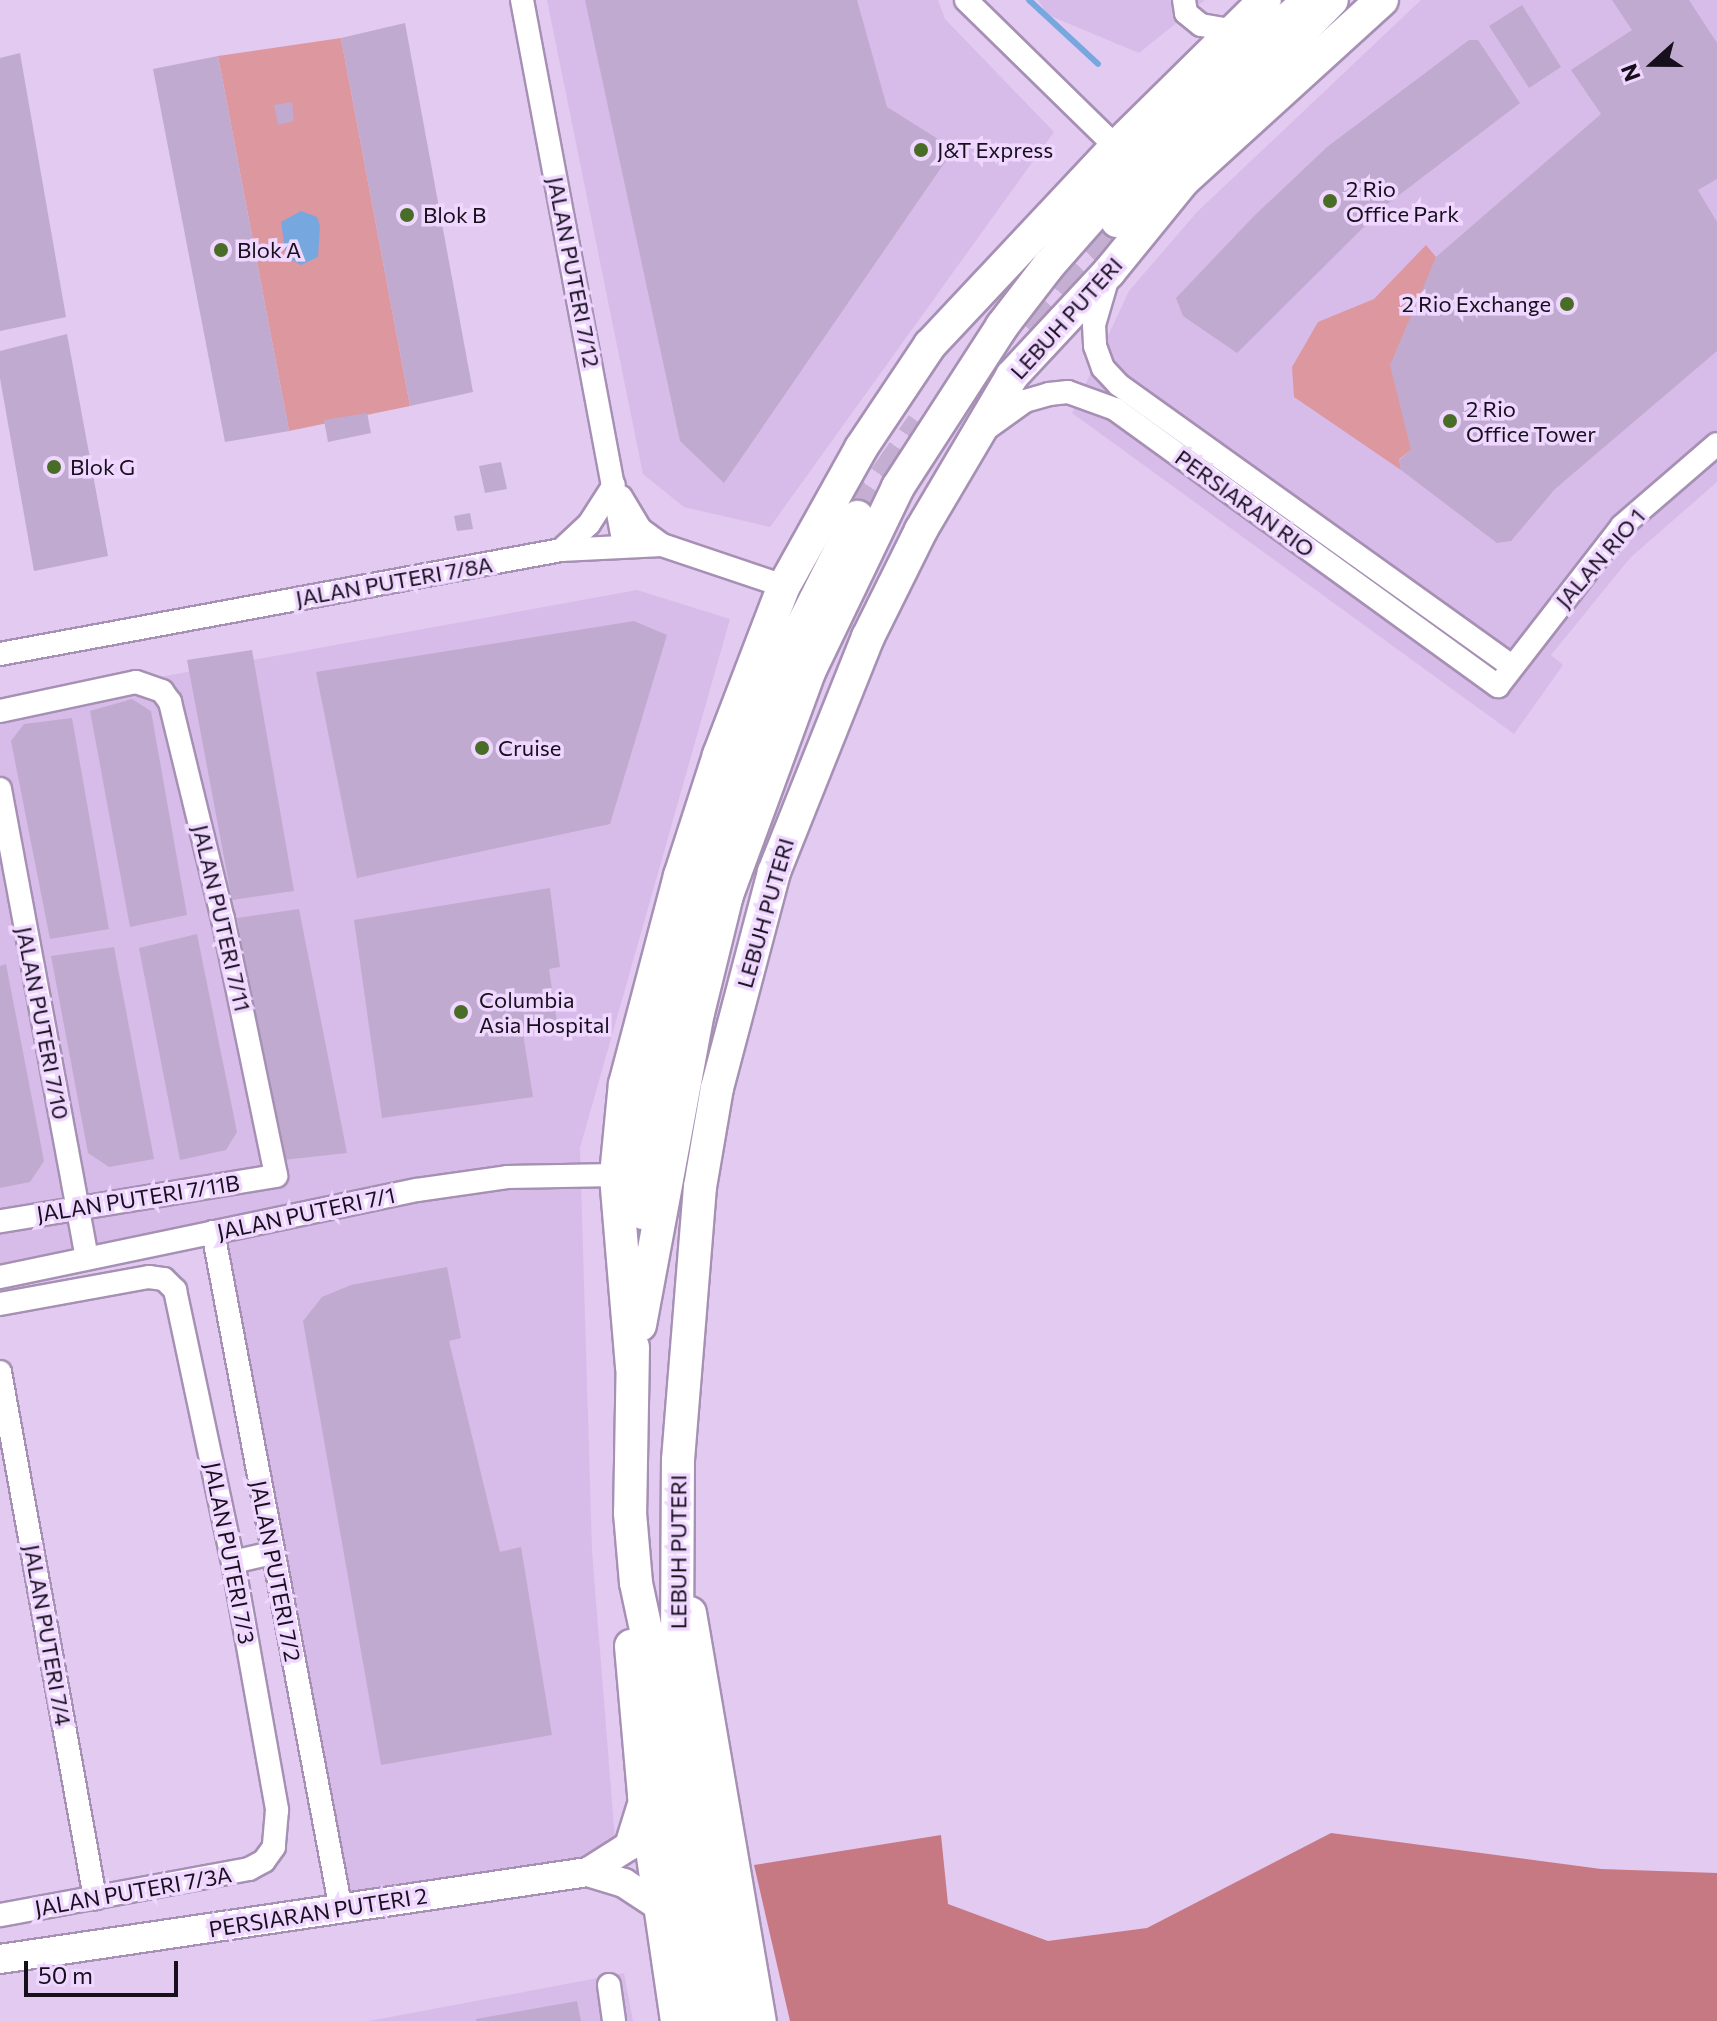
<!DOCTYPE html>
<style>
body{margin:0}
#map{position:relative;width:1717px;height:2021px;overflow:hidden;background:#e2caf1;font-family:Commissioner,sans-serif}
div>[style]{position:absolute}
.built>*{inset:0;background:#d7bce9}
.green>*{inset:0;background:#dc979f}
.forest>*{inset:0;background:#c67982}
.water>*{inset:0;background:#76a8df}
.stream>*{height:6px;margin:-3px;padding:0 3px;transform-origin:3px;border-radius:3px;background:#76a8df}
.building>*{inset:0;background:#c0aacf}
.secondary-tunnel>*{height:32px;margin-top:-16px;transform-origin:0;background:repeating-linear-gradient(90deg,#c4aed1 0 32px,transparent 0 48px)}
.roads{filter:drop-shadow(2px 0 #a690b4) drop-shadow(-2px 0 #a690b4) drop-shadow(0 2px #a690b4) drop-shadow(0 -2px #a690b4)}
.minor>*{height:22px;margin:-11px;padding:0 11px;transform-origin:11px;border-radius:11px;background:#fff}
.tertiary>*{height:28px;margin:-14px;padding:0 14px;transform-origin:14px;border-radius:14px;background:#fff}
.secondary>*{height:32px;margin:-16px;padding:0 16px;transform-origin:16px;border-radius:16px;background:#fff}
.dots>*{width:22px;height:22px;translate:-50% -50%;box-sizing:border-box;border:4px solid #efd7ff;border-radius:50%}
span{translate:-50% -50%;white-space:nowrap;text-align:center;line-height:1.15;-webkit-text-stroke:7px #efd7ff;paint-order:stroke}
.poi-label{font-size:22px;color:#170f1c}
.left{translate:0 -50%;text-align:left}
.right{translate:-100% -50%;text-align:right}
.street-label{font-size:22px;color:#170f1c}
.north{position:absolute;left:1613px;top:24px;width:80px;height:80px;-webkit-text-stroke:6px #efd7ff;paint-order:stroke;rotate:249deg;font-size:22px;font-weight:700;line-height:32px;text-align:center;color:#170f1c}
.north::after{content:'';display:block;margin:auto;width:28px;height:36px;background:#170f1c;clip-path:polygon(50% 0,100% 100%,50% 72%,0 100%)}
.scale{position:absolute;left:24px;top:1961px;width:154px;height:36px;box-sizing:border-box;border:4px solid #170f1c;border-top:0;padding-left:10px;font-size:24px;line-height:28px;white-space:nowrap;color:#170f1c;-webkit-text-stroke:6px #efd7ff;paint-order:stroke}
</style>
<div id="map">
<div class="built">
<div style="clip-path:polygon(547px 0,938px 0,945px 19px,1054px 132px,770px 527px,684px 507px,643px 474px)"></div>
<div style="clip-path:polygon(1038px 0,1205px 0,1139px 53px,1048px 15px)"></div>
<div style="clip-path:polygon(1421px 0,1717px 0,1717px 482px,1630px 558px,1551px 655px,1563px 665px,1514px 734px,1072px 413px,1129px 291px,1197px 212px)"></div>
<div style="clip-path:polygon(637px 590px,730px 619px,580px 1148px,592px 1551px,615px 1839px,583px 1860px,350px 1896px,223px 1219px,0 1267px,0 706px)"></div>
<div style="clip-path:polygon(624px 1973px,633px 2021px,369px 2021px,566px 1984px)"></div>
</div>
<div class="green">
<div style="clip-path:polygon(341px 38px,410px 406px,289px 431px,218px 56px)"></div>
<div style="clip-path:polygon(1426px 245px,1436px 257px,1411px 450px,1399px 459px,1401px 470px,1294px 397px,1292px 367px,1318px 322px,1374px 299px)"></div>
</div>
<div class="forest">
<div style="clip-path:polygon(1331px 1833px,1601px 1869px,1717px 1873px,1717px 2021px,790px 2021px,754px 1865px,941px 1835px,948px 1904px,1048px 1941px,1147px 1928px)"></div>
</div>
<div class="water">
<div style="clip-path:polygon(301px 211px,317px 217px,320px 226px,318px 257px,301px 265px,286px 257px,281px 222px)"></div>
</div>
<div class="stream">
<div style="left:1029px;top:0;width:94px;rotate:42.8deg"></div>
</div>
<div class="building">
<div style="clip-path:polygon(585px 0,857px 0,887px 107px,954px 149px,724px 483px,680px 441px)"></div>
<div style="clip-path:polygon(1612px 0,1689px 0,1717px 43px,1717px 179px,1698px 190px,1717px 222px,1717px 351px,1555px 489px,1511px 541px,1497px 543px,1401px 470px,1399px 460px,1411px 450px,1390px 365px,1436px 257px,1601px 114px,1571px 70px,1632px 30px)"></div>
<div style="clip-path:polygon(1522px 5px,1561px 67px,1529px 88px,1489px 26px)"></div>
<div style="clip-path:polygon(405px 23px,473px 392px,410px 406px,341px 38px)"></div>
<div style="clip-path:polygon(1469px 40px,1478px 40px,1520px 103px,1386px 205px,1237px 353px,1183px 316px,1176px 298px,1254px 216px,1327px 147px)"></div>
<div style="clip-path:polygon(20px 53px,66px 317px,0 331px,0 58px)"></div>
<div style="clip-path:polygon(218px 56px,289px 431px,225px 442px,153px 69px)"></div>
<div style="clip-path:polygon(292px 102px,294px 121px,278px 125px,274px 105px)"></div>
<div style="clip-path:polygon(67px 334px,108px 556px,34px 571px,0 378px,0 351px)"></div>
<div style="clip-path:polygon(367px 413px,371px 433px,328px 442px,324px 420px)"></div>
<div style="clip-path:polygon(501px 462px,507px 489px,485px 493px,479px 466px)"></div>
<div style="clip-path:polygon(470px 513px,473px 529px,457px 531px,454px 516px)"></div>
<div style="clip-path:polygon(634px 621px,667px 635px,610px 824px,357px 878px,316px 672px)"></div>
<div style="clip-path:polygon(252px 650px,294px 891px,232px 900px,187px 660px)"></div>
<div style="clip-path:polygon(132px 699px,151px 711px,187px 915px,130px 927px,90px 711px)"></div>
<div style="clip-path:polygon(72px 718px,109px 929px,50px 939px,11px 741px,24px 724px)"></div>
<div style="clip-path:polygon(550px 888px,560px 967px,549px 969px,557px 1022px,522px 1027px,533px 1097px,382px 1118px,354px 920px)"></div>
<div style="clip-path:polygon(299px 909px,347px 1153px,283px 1160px,237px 918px)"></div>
<div style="clip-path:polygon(197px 934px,237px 1132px,226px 1150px,180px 1160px,139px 948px)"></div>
<div style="clip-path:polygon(114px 947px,154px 1159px,109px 1167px,88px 1153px,51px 956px)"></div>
<div style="clip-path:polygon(6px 964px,44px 1161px,30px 1182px,0 1188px,0 966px)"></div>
<div style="clip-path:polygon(447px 1267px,461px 1338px,449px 1341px,500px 1552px,521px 1547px,552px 1735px,381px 1765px,303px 1321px,322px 1297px,351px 1285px)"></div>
<div style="clip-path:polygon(577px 2001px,581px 2021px,476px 2021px,476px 2019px)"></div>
</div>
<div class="secondary-tunnel">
<div style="left:1020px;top:321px;width:139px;rotate:-45.9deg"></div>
<div style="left:857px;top:517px;width:113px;rotate:-55deg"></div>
</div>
<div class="roads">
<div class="minor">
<div style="left:522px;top:0;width:554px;rotate:79.4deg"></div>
<div style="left:966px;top:0;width:210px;rotate:44.4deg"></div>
<div style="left:1184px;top:0;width:13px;rotate:81deg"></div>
<div style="left:1186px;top:13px;width:19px;rotate:39deg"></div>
<div style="left:1201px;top:25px;width:35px;rotate:10deg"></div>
<div style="left:1108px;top:277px;width:50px;rotate:106.3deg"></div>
<div style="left:1094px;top:325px;width:21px;rotate:87deg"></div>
<div style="left:1095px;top:346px;width:23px;rotate:70deg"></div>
<div style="left:1103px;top:368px;width:23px;rotate:47deg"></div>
<div style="left:1119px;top:385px;width:483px;rotate:35.6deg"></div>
<div style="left:986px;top:429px;width:48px;rotate:-35.7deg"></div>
<div style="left:1025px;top:401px;width:25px;rotate:-16deg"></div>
<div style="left:1049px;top:394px;width:19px;rotate:-6deg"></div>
<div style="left:1068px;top:392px;width:50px;rotate:19.9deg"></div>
<div style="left:1115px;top:409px;width:473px;rotate:35.9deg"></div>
<div style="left:1498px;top:686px;width:202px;rotate:-52.2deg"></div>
<div style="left:1622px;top:526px;width:125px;rotate:-40.8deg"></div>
<div style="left:621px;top:497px;width:37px;rotate:59deg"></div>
<div style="left:640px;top:529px;width:27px;rotate:36deg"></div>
<div style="left:561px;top:550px;width:38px;rotate:-43deg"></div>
<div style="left:589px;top:524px;width:46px;rotate:-57.3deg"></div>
<div style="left:0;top:654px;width:571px;rotate:-10.5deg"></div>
<div style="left:561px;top:550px;width:101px;rotate:-2.8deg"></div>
<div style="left:662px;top:545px;width:129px;rotate:18.6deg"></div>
<div style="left:0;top:711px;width:139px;rotate:-12deg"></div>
<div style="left:136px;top:682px;width:28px;rotate:19deg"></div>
<div style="left:162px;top:691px;width:14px;rotate:54deg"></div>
<div style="left:170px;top:702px;width:223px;rotate:76.3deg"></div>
<div style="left:223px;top:919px;width:262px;rotate:78.3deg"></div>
<div style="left:276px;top:1176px;width:280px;rotate:170.7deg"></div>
<div style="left:0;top:789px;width:476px;rotate:79.5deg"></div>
<div style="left:213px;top:1232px;width:690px;rotate:79.31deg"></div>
<div style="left:0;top:1277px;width:426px;rotate:-11.8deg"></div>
<div style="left:417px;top:1190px;width:91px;rotate:-8.2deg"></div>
<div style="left:507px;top:1177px;width:109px;rotate:-1.1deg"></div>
<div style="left:0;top:1304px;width:151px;rotate:-10.3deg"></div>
<div style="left:149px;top:1277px;width:15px;rotate:8deg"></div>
<div style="left:164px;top:1279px;width:16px;rotate:45deg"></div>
<div style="left:175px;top:1290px;width:278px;rotate:78deg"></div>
<div style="left:233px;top:1562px;width:252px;rotate:79.9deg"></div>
<div style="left:277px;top:1810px;width:37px;rotate:95deg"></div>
<div style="left:274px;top:1847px;width:17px;rotate:126deg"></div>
<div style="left:264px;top:1861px;width:17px;rotate:152deg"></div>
<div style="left:249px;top:1869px;width:253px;rotate:169.5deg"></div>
<div style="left:0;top:1372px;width:535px;rotate:79.76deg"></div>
<div style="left:233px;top:1562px;width:40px;rotate:-13deg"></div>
<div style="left:609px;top:1985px;width:36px;rotate:82deg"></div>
</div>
<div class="tertiary">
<div style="left:588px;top:1872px;width:38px;rotate:17deg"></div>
<div style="left:624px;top:1883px;width:45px;rotate:33.3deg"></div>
<div style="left:0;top:1959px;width:594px;rotate:-8.42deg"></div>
<div style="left:588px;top:1872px;width:49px;rotate:-32.4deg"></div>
<div style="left:629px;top:1846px;width:47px;rotate:-72.7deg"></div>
</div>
<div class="secondary">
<div style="left:1117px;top:221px;width:308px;rotate:-45.8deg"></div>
<div style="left:643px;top:1213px;width:94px;rotate:-86.3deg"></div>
<div style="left:649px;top:1119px;width:121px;rotate:-79.1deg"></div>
<div style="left:672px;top:1000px;width:113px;rotate:-74.6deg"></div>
<div style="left:702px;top:891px;width:268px;rotate:-69.7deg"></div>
<div style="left:795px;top:640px;width:138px;rotate:-63.2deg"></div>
<div style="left:640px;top:1325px;width:317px;rotate:-79.5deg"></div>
<div style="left:698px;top:1013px;width:122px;rotate:-76.2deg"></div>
<div style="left:727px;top:895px;width:238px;rotate:-69.8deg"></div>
<div style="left:809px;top:672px;width:205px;rotate:-64.3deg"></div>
<div style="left:898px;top:487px;width:192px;rotate:-57.1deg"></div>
<div style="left:1002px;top:326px;width:77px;rotate:-52.4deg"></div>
<div style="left:1049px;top:265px;width:192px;rotate:-48.6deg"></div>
<div style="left:1176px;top:121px;width:180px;rotate:-42.3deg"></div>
<div style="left:633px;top:1347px;width:166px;rotate:91deg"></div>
<div style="left:630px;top:1513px;width:70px;rotate:85.1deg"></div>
<div style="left:636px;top:1583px;width:72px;rotate:77.9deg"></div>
<div style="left:651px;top:1653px;width:200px;rotate:82.5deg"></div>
<div style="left:677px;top:1851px;width:173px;rotate:79.7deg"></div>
<div style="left:632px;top:1367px;width:193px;rotate:-94.8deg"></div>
<div style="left:616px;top:1175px;width:91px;rotate:-84.4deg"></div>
<div style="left:625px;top:1084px;width:215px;rotate:-75.2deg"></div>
<div style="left:680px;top:876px;width:127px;rotate:-72.1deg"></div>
<div style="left:719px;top:755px;width:181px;rotate:-69deg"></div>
<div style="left:784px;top:586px;width:158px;rotate:-60.8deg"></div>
<div style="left:861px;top:448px;width:124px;rotate:-56.2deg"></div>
<div style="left:930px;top:345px;width:272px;rotate:-46.8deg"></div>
<div style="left:1116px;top:147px;width:209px;rotate:-44.6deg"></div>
<div style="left:690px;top:1613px;width:414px;rotate:80.3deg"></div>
<div style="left:631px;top:1646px;width:150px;rotate:85deg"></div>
<div style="left:644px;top:1795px;width:228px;rotate:81.7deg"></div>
<div style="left:731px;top:2021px;width:315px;rotate:-98.8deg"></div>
<div style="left:683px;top:1710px;width:64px;rotate:-95.4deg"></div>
<div style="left:677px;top:1646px;width:186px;rotate:-89.7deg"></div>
<div style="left:678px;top:1460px;width:274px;rotate:-85.4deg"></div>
<div style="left:700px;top:1187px;width:100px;rotate:-80.3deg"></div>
<div style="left:717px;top:1088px;width:223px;rotate:-75.2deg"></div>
<div style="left:774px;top:872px;width:253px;rotate:-68.2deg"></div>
<div style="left:868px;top:637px;width:119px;rotate:-63.6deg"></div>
<div style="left:921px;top:530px;width:179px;rotate:-59.4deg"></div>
<div style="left:1012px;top:376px;width:142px;rotate:-47deg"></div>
<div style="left:1109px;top:272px;width:117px;rotate:-50.9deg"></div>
<div style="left:1183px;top:181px;width:269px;rotate:-42.3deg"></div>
</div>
</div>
<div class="dots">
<div style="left:921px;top:150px;background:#496d26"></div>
<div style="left:1330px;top:201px;background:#496d26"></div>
<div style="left:407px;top:215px;background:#496d26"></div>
<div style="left:221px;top:250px;background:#496d26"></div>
<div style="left:1567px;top:304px;background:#496d26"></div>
<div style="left:1450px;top:421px;background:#496d26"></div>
<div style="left:54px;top:467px;background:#496d26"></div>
<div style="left:482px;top:748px;background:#496d26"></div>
<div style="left:461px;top:1012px;background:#496d26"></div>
</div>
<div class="poi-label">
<span class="left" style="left:937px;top:150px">J&amp;T Express</span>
<span class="left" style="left:1346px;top:201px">2 Rio<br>Office Park</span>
<span class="left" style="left:423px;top:215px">Blok B</span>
<span class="left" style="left:237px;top:250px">Blok A</span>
<span class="right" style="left:1551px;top:304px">2 Rio Exchange</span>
<span class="left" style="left:1466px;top:421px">2 Rio<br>Office Tower</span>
<span class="left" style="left:70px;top:467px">Blok G</span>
<span class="left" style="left:498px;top:748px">Cruise</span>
<span class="left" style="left:479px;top:1012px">Columbia<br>Asia Hospital</span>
</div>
<div class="street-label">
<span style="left:574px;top:272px;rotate:79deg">JALAN PUTERI 7/12</span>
<span style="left:1066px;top:318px;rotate:-48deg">LEBUH PUTERI</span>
<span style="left:1245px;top:503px;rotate:36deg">PERSIARAN RIO</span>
<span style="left:1600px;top:558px;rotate:-49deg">JALAN RIO 1</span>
<span style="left:394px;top:581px;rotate:-10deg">JALAN PUTERI 7/8A</span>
<span style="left:765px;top:913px;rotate:-74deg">LEBUH PUTERI</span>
<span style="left:222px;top:918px;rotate:77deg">JALAN PUTERI 7/11</span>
<span style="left:43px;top:1023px;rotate:79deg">JALAN PUTERI 7/10</span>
<span style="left:138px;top:1198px;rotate:-9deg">JALAN PUTERI 7/11B</span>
<span style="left:306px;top:1213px;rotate:-12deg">JALAN PUTERI 7/1</span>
<span style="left:678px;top:1552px;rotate:-90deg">LEBUH PUTERI</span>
<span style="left:230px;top:1553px;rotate:79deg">JALAN PUTERI 7/3</span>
<span style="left:276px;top:1571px;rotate:79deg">JALAN PUTERI 7/2</span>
<span style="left:48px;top:1635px;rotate:80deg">JALAN PUTERI 7/4</span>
<span style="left:133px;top:1891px;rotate:-10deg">JALAN PUTERI 7/3A</span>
<span style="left:318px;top:1912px;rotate:-9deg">PERSIARAN PUTERI 2</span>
</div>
<div class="north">N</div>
<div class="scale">50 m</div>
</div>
